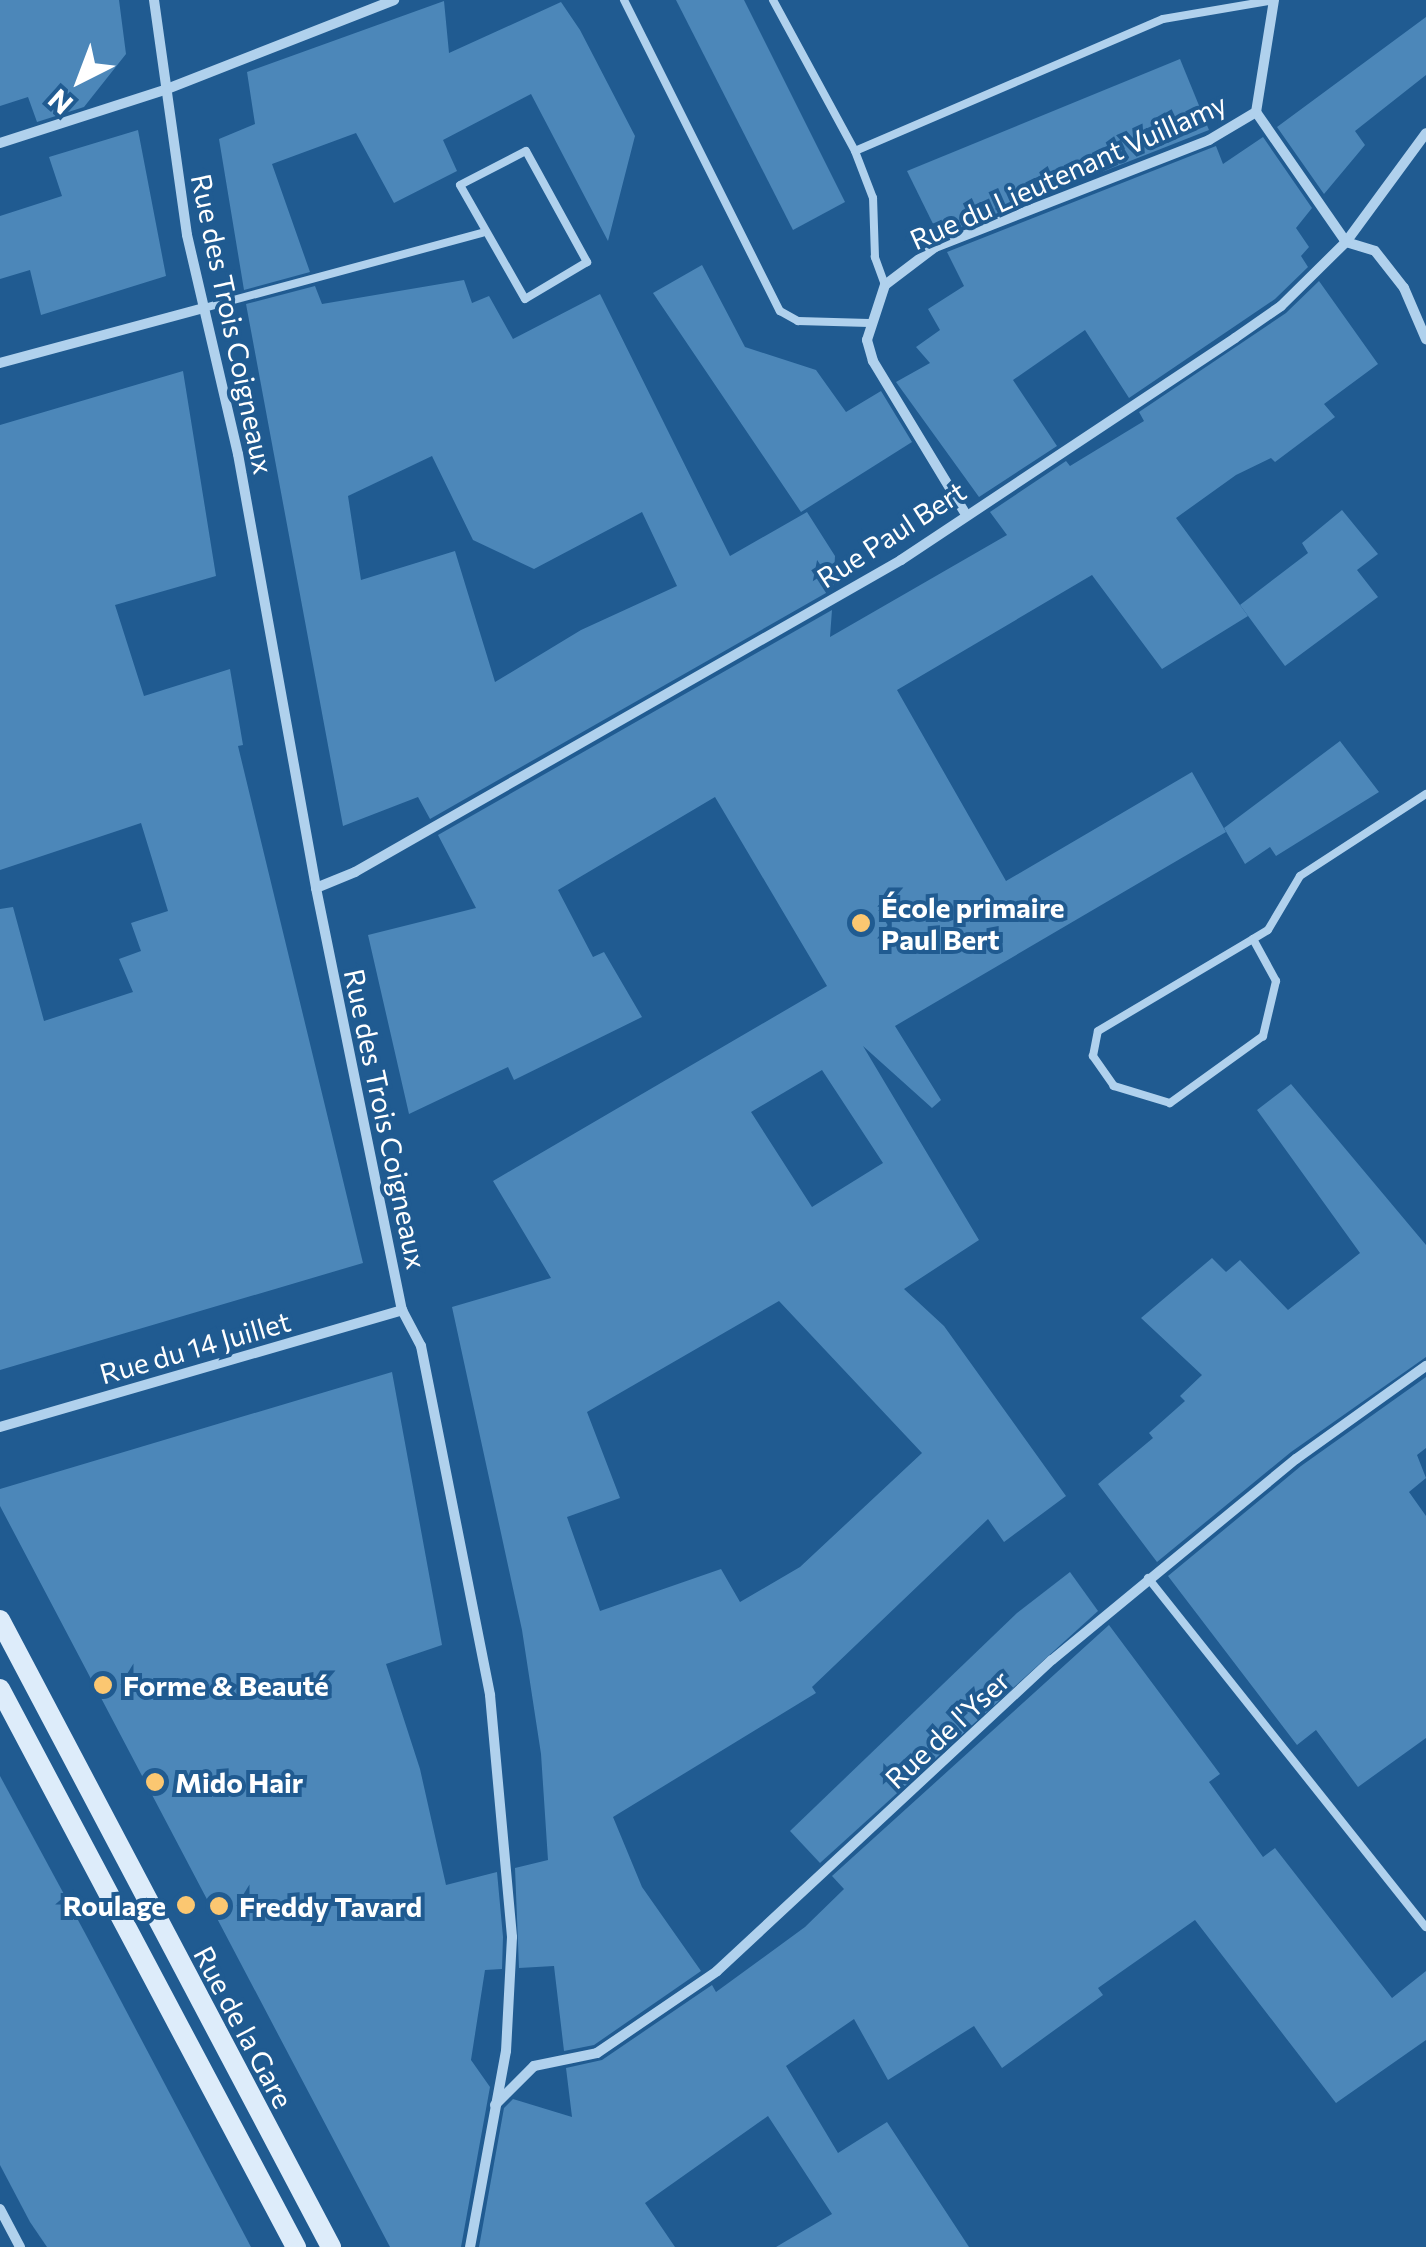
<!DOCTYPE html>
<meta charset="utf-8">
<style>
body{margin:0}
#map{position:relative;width:1426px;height:2247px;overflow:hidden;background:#205b91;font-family:Commissioner,sans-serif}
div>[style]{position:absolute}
.building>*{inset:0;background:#4c87b9}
.lane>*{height:8px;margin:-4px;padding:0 4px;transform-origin:4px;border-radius:4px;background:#b0d1ed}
.street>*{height:10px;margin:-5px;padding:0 5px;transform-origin:5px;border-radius:5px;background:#b0d1ed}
.secondary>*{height:20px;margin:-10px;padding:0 10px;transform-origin:10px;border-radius:10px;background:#ddecfa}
.dots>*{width:28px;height:28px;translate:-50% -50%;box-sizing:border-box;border:5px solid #205b91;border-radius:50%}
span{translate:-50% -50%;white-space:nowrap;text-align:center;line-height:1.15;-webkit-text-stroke:8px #205b91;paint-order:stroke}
.street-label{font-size:28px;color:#fff}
.poi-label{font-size:28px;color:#fff;font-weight:700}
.left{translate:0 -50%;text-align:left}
.right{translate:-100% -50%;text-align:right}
.north{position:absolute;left:30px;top:30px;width:100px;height:100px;-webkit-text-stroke:8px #205b91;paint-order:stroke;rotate:222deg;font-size:28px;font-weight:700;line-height:40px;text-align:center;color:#fff}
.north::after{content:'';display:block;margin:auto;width:35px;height:45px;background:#fff;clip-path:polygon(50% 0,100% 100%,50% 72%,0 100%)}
</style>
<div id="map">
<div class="building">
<div style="clip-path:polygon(0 0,119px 0,126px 54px,84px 107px,37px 122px,28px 97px,0 106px)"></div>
<div style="clip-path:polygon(676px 0,744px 0,845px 202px,793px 230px)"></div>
<div style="clip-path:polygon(444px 1px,449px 53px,561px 2px,580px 30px,635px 136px,608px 241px,531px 94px,443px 140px,457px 171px,394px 203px,356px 133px,272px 164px,310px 272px,244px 290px,219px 139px,255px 124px,247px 72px)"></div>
<div style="clip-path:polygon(1426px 17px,1426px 75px,1355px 131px,1365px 145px,1324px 194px,1277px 127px)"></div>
<div style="clip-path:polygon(1180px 59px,1209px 130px,939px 236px,907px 171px)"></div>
<div style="clip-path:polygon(138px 130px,166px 276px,41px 315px,30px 270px,0 279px,0 216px,62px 196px,49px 157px)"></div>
<div style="clip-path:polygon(1263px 137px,1312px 208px,1296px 228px,1309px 247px,1301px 256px,1308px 267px,1275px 299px,1129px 398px,1085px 330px,1013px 380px,1057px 446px,979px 497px,896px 382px,930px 363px,916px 347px,940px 330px,928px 309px,964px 286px,947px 252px,1216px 146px,1223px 164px)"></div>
<div style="clip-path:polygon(702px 265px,745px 347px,816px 370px,846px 412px,881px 391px,912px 442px,801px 512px,653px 293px)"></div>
<div style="clip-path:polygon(evenodd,464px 280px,472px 303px,489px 296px,513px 339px,600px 294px,730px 556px,807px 512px,835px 556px,833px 589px,430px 819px,418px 797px,343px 826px,246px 304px,315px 286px,322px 304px,464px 280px,432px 456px,473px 540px,534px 569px,642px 512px,677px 586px,581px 630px,495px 682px,455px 551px,361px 580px,348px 496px,432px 456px)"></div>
<div style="clip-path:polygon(evenodd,1319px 281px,1378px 364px,1324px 404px,1335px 417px,1275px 462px,1271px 458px,1236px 475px,1176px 518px,1248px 616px,1162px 669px,1092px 575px,897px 690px,1006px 881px,1192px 772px,1226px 832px,895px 1026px,941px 1100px,932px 1108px,863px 1046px,979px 1240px,904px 1289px,944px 1326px,1066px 1496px,1004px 1542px,988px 1519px,812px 1687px,816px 1693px,613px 1817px,642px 1887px,701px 1971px,594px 2045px,564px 2051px,554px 1966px,519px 1968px,515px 1868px,548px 1860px,541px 1754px,522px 1630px,452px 1307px,551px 1278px,493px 1181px,827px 986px,715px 797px,558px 890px,593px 957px,604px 952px,642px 1017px,514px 1080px,508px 1067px,409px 1114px,368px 935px,476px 908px,438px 835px,832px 610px,830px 637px,1007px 535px,990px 512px,1066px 461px,1070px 466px,1144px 421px,1139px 412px,1286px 313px,1319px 281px,822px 1070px,883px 1163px,812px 1207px,751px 1112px,822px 1070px,1319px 281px,779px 1301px,922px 1453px,800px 1567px,740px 1602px,721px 1569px,600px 1611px,567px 1517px,620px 1498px,587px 1412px,779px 1301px)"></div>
<div style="clip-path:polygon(183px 371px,216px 576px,115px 605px,144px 696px,230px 669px,243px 745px,238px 746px,363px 1263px,0 1370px,0 909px,13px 907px,44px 1021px,133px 992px,119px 959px,141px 951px,131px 923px,168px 911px,141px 823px,0 870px,0 425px)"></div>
<div style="clip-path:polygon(1342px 510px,1378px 554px,1357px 570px,1378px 597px,1285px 666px,1240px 605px,1308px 553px,1302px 543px)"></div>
<div style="clip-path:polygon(1340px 741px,1379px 792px,1276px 856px,1270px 847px,1245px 864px,1224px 828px)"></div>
<div style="clip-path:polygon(1291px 1084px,1426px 1245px,1426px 1357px,1291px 1452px,1157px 1562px,1098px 1484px,1153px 1438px,1149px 1433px,1185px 1401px,1180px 1396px,1202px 1375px,1141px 1318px,1212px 1258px,1226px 1272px,1240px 1260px,1288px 1310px,1360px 1253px,1257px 1110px)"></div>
<div style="clip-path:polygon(392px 1372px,442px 1645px,386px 1664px,420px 1769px,446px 1885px,497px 1872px,503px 1937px,502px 1969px,485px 1970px,471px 2060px,490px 2087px,461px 2247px,390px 2247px,0 1506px,0 1489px)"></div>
<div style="clip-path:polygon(1426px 1377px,1426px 1448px,1417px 1455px,1426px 1478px,1409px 1492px,1426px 1516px,1426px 1738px,1358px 1787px,1316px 1730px,1297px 1745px,1168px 1576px,1301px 1466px)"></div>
<div style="clip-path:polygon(1070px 1572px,1098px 1611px,820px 1863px,790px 1831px,1017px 1613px)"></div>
<div style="clip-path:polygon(1109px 1625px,1220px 1774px,1209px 1782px,1263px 1857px,1275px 1848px,1392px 1998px,1426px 1971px,1426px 2040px,1336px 2103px,1195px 1920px,1098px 1988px,1103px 1995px,1002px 2068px,974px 2026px,888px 2080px,854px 2019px,786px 2066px,838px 2153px,887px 2122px,969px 2247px,776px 2247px,832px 2214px,768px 2116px,645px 2203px,675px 2247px,479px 2247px,504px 2108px,513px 2099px,572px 2117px,566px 2068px,602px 2060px,712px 1985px,716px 1992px,805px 1927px,844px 1889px,832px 1876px)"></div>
<div style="clip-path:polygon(0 1776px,85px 1933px,251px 2247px,47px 2247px,30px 2222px,0 2165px)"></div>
</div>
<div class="lane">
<div style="left:624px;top:0;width:348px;rotate:63.4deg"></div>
<div style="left:780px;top:311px;width:21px;rotate:29deg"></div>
<div style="left:798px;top:321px;width:71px;rotate:1.6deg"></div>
<div style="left:773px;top:0;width:172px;rotate:61.5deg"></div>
<div style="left:526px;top:151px;width:127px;rotate:61.2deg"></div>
<div style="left:587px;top:262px;width:72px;rotate:149.2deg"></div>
<div style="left:525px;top:299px;width:131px;rotate:-119.7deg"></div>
<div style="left:460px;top:185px;width:74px;rotate:-27.3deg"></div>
<div style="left:885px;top:285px;width:30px;rotate:-110deg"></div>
<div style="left:875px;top:257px;width:59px;rotate:-91.9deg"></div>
<div style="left:873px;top:198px;width:50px;rotate:-111deg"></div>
<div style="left:855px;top:151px;width:335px;rotate:-23.2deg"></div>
<div style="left:1163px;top:19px;width:113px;rotate:-9.7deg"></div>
<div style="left:204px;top:308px;width:288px;rotate:-15.1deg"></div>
<div style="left:1253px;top:939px;width:48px;rotate:61.3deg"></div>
<div style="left:1276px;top:981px;width:57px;rotate:103.3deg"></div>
<div style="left:1263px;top:1036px;width:115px;rotate:144.2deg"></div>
<div style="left:1170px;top:1103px;width:59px;rotate:-163.1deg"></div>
<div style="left:1114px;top:1086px;width:37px;rotate:-125deg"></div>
<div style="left:1093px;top:1056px;width:25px;rotate:-79deg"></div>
<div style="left:1098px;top:1031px;width:180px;rotate:-30.7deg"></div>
<div style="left:1253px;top:939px;width:17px;rotate:-31deg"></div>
<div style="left:1268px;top:930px;width:63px;rotate:-59.3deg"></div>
<div style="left:1300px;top:876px;width:150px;rotate:-33.1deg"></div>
<div style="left:1148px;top:1578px;width:446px;rotate:51.5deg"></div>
</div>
<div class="street">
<div style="left:154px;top:0;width:237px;rotate:82deg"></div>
<div style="left:187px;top:235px;width:225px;rotate:76.9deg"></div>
<div style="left:238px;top:454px;width:441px;rotate:79.8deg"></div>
<div style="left:316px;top:888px;width:431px;rotate:78.5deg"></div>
<div style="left:402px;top:1310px;width:41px;rotate:62.2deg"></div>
<div style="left:421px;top:1346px;width:356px;rotate:78.8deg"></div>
<div style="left:490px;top:1695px;width:243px;rotate:84.8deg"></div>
<div style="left:512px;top:1937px;width:114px;rotate:93deg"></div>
<div style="left:506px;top:2051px;width:199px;rotate:100.4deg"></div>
<div style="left:1274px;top:0;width:113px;rotate:99.1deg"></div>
<div style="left:1256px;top:112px;width:158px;rotate:55.3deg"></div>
<div style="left:0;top:143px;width:176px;rotate:-17.9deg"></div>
<div style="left:167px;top:89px;width:244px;rotate:-21.4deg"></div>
<div style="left:1346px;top:242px;width:30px;rotate:17deg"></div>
<div style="left:1375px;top:251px;width:47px;rotate:51.9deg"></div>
<div style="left:1404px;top:288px;width:56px;rotate:66.7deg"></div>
<div style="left:0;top:363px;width:211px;rotate:-15.1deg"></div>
<div style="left:965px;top:513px;width:178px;rotate:-121.2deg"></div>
<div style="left:873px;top:361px;width:22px;rotate:-106deg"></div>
<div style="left:867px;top:340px;width:58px;rotate:-71.9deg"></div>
<div style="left:885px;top:285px;width:63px;rotate:-37.2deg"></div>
<div style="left:935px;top:247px;width:294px;rotate:-21.3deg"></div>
<div style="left:1209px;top:140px;width:55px;rotate:-30.8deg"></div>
<div style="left:316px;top:888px;width:42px;rotate:-22.3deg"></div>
<div style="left:355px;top:872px;width:629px;rotate:-29.74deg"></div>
<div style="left:901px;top:560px;width:401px;rotate:-33.6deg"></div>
<div style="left:1235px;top:338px;width:56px;rotate:-34.8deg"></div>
<div style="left:1281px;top:306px;width:91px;rotate:-44.6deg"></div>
<div style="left:1346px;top:242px;width:135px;rotate:-53.7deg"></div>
<div style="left:0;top:1427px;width:419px;rotate:-16.2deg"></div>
<div style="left:495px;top:2105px;width:55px;rotate:-45deg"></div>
<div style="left:534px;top:2066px;width:64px;rotate:-11.7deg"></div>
<div style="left:597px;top:2053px;width:145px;rotate:-34.3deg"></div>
<div style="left:717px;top:1971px;width:457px;rotate:-42.9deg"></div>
<div style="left:1052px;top:1660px;width:316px;rotate:-39.5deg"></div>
<div style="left:1296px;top:1459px;width:160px;rotate:-35.6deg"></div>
<div style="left:0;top:2209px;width:43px;rotate:62.2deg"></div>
</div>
<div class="secondary">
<div style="left:0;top:1620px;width:709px;rotate:62.17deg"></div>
<div style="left:0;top:1689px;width:632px;rotate:62.06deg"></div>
</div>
<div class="dots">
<div style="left:861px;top:923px;background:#fbc771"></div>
<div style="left:103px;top:1685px;background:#fbc771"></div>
<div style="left:155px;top:1782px;background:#fbc771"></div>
<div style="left:186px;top:1905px;background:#fbc771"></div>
<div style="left:219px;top:1906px;background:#fbc771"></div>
</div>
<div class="street-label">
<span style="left:1068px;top:171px;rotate:-24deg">Rue du Lieutenant Vuillamy</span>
<span style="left:233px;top:324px;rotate:78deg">Rue des Trois Coigneaux</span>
<span style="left:891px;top:534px;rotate:-33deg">Rue Paul Bert</span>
<span style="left:386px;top:1119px;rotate:78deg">Rue des Trois Coigneaux</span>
<span style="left:195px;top:1347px;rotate:-16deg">Rue du 14 Juillet</span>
<span style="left:947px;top:1729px;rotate:-43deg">Rue de l'Yser</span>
<span style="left:244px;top:2027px;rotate:62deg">Rue de la Gare</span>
</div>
<div class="poi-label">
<span class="left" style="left:881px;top:923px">École primaire<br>Paul Bert</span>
<span class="left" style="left:123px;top:1685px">Forme &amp; Beauté</span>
<span class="left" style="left:175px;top:1782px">Mido Hair</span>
<span class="right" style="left:166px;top:1905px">Roulage</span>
<span class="left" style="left:239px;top:1906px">Freddy Tavard</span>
</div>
<div class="north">N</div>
</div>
